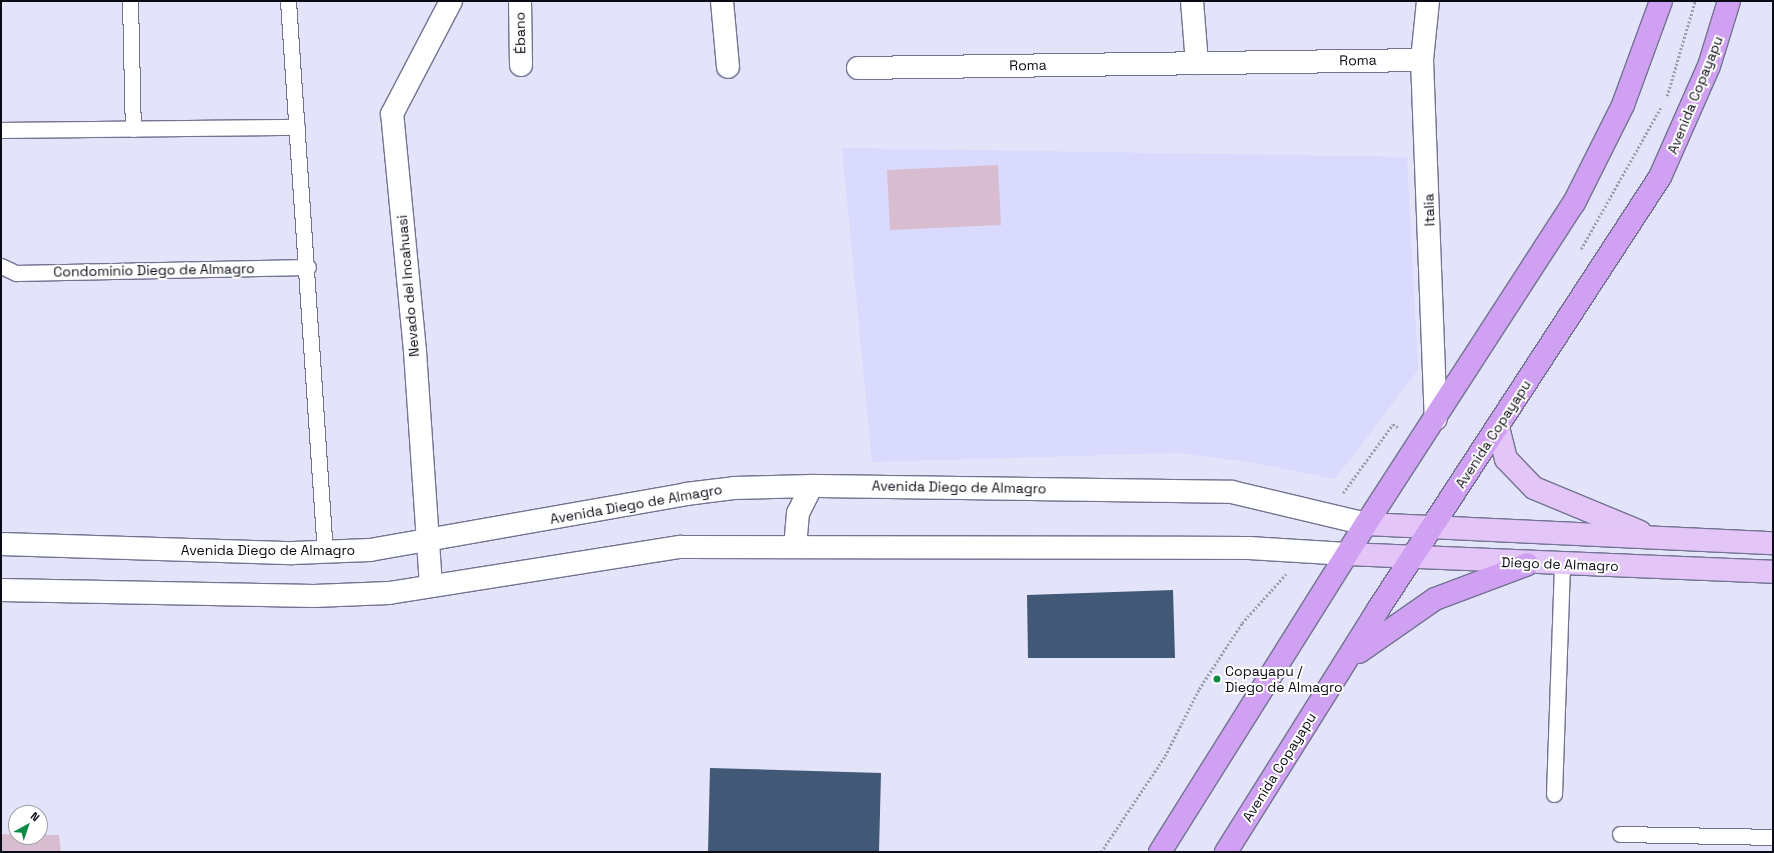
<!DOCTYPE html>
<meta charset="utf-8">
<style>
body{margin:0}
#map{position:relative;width:1774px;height:853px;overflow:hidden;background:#e3e4f9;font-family:"Space Grotesk",sans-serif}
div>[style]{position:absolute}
.built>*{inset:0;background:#d9dafd}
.green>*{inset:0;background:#d8bdd0}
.building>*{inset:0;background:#425877}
.path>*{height:2.5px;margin-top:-1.25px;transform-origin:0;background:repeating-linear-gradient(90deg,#9c9daf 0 2px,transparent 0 4px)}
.roads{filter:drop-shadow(1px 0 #727392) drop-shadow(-1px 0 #727392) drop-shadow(0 1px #727392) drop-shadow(0 -1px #727392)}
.lane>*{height:15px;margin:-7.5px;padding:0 7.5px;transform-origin:7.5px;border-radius:7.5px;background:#fff}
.street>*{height:22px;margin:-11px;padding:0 11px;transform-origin:11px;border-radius:11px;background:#fff}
.secondary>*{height:22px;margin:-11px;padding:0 11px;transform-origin:11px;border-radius:11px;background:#fff}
.primary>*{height:22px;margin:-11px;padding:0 11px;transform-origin:11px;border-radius:11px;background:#e3c6f7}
.highway>*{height:22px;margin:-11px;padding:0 11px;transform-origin:11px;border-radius:11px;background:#d0a0f2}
.dots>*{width:11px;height:11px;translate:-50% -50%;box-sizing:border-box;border:2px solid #fff;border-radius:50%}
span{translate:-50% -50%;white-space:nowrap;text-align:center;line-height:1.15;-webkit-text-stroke:4px #fff;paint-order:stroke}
.street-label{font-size:14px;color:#0b0b16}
.poi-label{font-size:14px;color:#0b0b16}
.left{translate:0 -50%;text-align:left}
.frame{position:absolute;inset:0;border:2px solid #0b0b16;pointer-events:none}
.north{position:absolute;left:8px;top:805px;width:40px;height:40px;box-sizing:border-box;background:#fff;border:1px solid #9d9da2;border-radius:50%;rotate:40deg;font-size:11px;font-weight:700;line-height:16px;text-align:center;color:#0b0b16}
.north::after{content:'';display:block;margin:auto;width:14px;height:18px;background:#0c8b46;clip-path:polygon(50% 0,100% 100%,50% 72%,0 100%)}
</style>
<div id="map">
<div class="built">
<div style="clip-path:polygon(842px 148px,1407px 157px,1418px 370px,1335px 479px,1255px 463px,1178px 453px,872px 462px)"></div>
</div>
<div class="green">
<div style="clip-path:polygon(998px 165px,1001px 225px,890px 230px,887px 170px)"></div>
<div style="clip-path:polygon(1px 834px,59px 835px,61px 852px,1px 852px)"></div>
</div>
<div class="building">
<div style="clip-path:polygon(1173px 590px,1175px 658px,1028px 658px,1027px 595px)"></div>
<div style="clip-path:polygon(710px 768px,881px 773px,879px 852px,708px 852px)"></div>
</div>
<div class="path">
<div style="left:1667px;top:96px;width:99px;rotate:-73.6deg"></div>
<div style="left:1581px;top:249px;width:163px;rotate:-60.6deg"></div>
<div style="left:1343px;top:493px;width:85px;rotate:-54.1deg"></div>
<div style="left:1393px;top:424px;width:7px;rotate:34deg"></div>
<div style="left:1101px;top:852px;width:115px;rotate:-56.3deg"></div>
<div style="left:1165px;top:756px;width:75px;rotate:-63.1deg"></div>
<div style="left:1199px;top:689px;width:79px;rotate:-56.9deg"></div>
<div style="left:1242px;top:623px;width:66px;rotate:-48.1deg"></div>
</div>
<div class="roads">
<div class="lane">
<div style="left:130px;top:1px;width:128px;rotate:88.7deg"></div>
<div style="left:288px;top:1px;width:553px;rotate:86.17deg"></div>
<div style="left:1px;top:130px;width:296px;rotate:-0.6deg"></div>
<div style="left:1px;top:266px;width:17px;rotate:25deg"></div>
<div style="left:16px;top:273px;width:292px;rotate:-1.2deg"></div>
<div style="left:1554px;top:794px;width:229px;rotate:-88deg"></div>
<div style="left:1620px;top:834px;width:153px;rotate:1.1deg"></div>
</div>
<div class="street">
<div style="left:520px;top:1px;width:64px;rotate:89.1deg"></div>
<div style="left:722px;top:1px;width:66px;rotate:84.8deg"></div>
<div style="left:1192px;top:1px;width:62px;rotate:85.4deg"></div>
<div style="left:1428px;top:1px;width:59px;rotate:95.8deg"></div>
<div style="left:1422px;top:60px;width:359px;rotate:87.8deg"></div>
<div style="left:858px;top:68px;width:564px;rotate:-0.81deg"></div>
<div style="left:431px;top:586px;width:236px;rotate:-93.9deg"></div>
<div style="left:415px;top:351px;width:238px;rotate:-95.5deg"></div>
<div style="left:392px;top:114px;width:127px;rotate:-62.4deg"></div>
</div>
<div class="secondary">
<div style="left:1px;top:544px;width:292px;rotate:1.8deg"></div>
<div style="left:293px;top:553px;width:77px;rotate:-2.2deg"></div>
<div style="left:370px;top:550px;width:321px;rotate:-10deg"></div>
<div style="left:686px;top:494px;width:48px;rotate:-7.1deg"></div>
<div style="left:734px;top:488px;width:78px;rotate:-1.5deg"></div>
<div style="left:812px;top:486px;width:420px;rotate:0.8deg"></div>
<div style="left:1232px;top:492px;width:138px;rotate:13.4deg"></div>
<div style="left:795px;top:547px;width:34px;rotate:-85deg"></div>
<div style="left:798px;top:513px;width:30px;rotate:-63deg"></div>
<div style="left:1px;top:590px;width:313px;rotate:1.1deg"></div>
<div style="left:314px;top:596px;width:75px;rotate:-2.3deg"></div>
<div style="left:389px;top:593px;width:296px;rotate:-9deg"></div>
<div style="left:681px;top:547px;width:568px;rotate:0.1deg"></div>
<div style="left:1249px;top:548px;width:98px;rotate:3.5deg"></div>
</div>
<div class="primary">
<div style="left:1498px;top:427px;width:33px;rotate:76deg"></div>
<div style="left:1506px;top:459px;width:40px;rotate:46deg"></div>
<div style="left:1534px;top:488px;width:115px;rotate:22.5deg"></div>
<div style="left:1366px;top:524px;width:407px;rotate:2.7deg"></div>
<div style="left:1347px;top:554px;width:426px;rotate:2.4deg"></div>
</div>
<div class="highway">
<div style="left:1359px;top:652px;width:93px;rotate:-34.9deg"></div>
<div style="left:1435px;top:599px;width:99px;rotate:-20.6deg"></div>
<div style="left:1160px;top:852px;width:387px;rotate:-57.9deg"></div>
<div style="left:1366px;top:524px;width:382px;rotate:-57.1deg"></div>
<div style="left:1574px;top:203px;width:110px;rotate:-63.4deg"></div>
<div style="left:1623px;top:105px;width:111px;rotate:-69.9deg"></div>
<div style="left:1226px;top:852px;width:288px;rotate:-57.9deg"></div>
<div style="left:1379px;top:608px;width:515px;rotate:-56.9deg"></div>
<div style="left:1660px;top:177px;width:121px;rotate:-66.2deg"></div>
<div style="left:1709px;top:66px;width:68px;rotate:-72.9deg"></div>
</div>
</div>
<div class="dots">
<div style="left:1217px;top:679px;background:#0c8b46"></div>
</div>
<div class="street-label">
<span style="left:520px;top:33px;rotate:-91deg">Ébano</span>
<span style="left:1358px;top:60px;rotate:-1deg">Roma</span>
<span style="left:1028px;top:65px;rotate:-1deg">Roma</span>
<span style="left:1695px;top:95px;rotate:-68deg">Avenida Copayapu</span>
<span style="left:1429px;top:210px;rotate:-92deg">Italia</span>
<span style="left:154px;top:270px;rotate:-1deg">Condominio Diego de Almagro</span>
<span style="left:408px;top:286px;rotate:-95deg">Nevado del Incahuasi</span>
<span style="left:1493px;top:434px;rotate:-57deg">Avenida Copayapu</span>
<span style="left:959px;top:487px;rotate:1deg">Avenida Diego de Almagro</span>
<span style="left:636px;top:504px;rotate:-10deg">Avenida Diego de Almagro</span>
<span style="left:268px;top:550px">Avenida Diego de Almagro</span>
<span style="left:1560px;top:564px;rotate:2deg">Diego de Almagro</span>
<span style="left:1279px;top:767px;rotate:-58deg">Avenida Copayapu</span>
</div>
<div class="poi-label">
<span class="left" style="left:1225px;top:679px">Copayapu /<br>Diego de Almagro</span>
</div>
<div class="frame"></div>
<div class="north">N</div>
</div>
